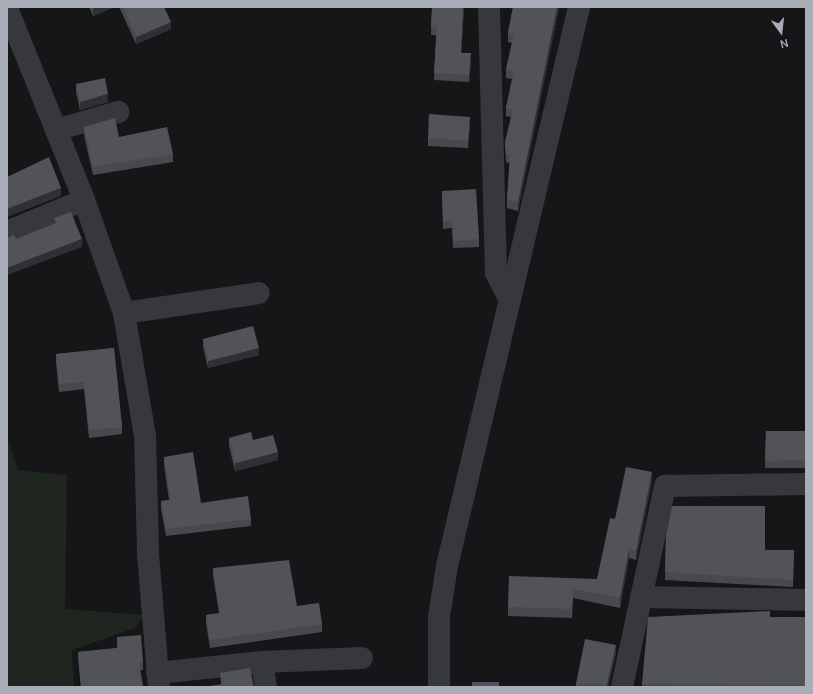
<!DOCTYPE html>
<style>
body{margin:0}
#map{position:relative;width:813px;height:694px;overflow:hidden;background:#161618;font-family:Manrope,sans-serif}
div>[style]{position:absolute}
.green>*{inset:0;background:#1e261f}
.street>*{height:22px;margin:-11px;padding:0 11px;transform-origin:11px;border-radius:11px;background:#37383d}
.wall>*{inset:0;background:#47494d}
.shaded-wall>*{inset:0;background:#2f3033}
.building>*{inset:0;background:#525359}
span{translate:-50% -50%;white-space:nowrap;text-align:center;line-height:1.15;-webkit-text-stroke:3.5px #111113;paint-order:stroke}
.frame{position:absolute;inset:0;border:8px solid #a8adb8;pointer-events:none}
.north{position:absolute;left:761px;top:12px;width:40px;height:40px;-webkit-text-stroke:3px #111113;paint-order:stroke;rotate:165deg;font-size:11px;font-weight:700;line-height:16px;text-align:center;color:#a8adb8}
.north::after{content:'';display:block;margin:auto;width:14px;height:18px;background:#a8adb8;clip-path:polygon(50% 0,100% 100%,50% 72%,0 100%)}
</style>
<div id="map">
<div class="green">
<div style="clip-path:polygon(7px 437px,18px 470px,67px 475px,65px 609px,145px 615px,135px 628px,72px 650px,74px 687px,7px 687px)"></div>
</div>
<div class="street">
<div style="left:489px;top:7px;width:266px;rotate:88.5deg"></div>
<div style="left:496px;top:273px;width:30px;rotate:63deg"></div>
<div style="left:7px;top:8px;width:207px;rotate:68.1deg"></div>
<div style="left:84px;top:200px;width:120px;rotate:70.5deg"></div>
<div style="left:124px;top:313px;width:125px;rotate:80.3deg"></div>
<div style="left:145px;top:436px;width:118px;rotate:88.5deg"></div>
<div style="left:148px;top:554px;width:133px;rotate:85.3deg"></div>
<div style="left:56px;top:130px;width:65px;rotate:-16.2deg"></div>
<div style="left:7px;top:232px;width:83px;rotate:-22.6deg"></div>
<div style="left:124px;top:313px;width:136px;rotate:-8.4deg"></div>
<div style="left:641px;top:597px;width:165px;rotate:1deg"></div>
<div style="left:262px;top:662px;width:100px;rotate:-2.3deg"></div>
<div style="left:157px;top:673px;width:106px;rotate:-6deg"></div>
<div style="left:262px;top:662px;width:25px;rotate:81deg"></div>
<div style="left:439px;top:687px;width:70px;rotate:-90deg"></div>
<div style="left:439px;top:617px;width:52px;rotate:-81.1deg"></div>
<div style="left:447px;top:566px;width:574px;rotate:-76.71deg"></div>
<div style="left:622px;top:687px;width:206px;rotate:-77.9deg"></div>
<div style="left:665px;top:486px;width:141px;rotate:-0.8deg"></div>
</div>
<div class="wall">
<div style="clip-path:polygon(89px 7px,114px 7px,93px 16px)"></div>
<div style="clip-path:polygon(120px 7px,164px 7px,171px 29px,136px 44px,120px 9px)"></div>
<div style="clip-path:polygon(432px 7px,464px 7px,461px 53px,471px 61px,469px 82px,434px 80px,436px 35px,431px 35px)"></div>
<div style="clip-path:polygon(513px 7px,559px 7px,518px 211px,507px 208px,507px 199px,510px 163px,506px 162px,505px 142px,511px 117px,506px 116px,506px 108px,512px 79px,506px 78px,506px 69px,512px 43px,508px 42px,508px 33px)"></div>
<div style="clip-path:polygon(76px 84px,108px 102px,80px 110px,76px 92px)"></div>
<div style="clip-path:polygon(470px 124px,468px 148px,428px 146px,428px 138px)"></div>
<div style="clip-path:polygon(84px 127px,119px 137px,173px 154px,173px 162px,93px 175px,84px 135px)"></div>
<div style="clip-path:polygon(442px 191px,479px 239px,479px 247px,453px 248px,452px 228px,443px 229px)"></div>
<div style="clip-path:polygon(203px 339px,259px 355px,208px 368px,203px 347px)"></div>
<div style="clip-path:polygon(114px 348px,122px 427px,122px 434px,89px 438px,84px 389px,59px 392px,56px 362px,56px 354px)"></div>
<div style="clip-path:polygon(766px 431px,806px 431px,806px 468px,765px 468px)"></div>
<div style="clip-path:polygon(229px 438px,253px 440px,278px 460px,235px 471px,229px 446px)"></div>
<div style="clip-path:polygon(164px 457px,201px 503px,251px 519px,251px 526px,166px 536px,161px 509px,161px 501px,169px 500px,164px 465px)"></div>
<div style="clip-path:polygon(652px 481px,636px 560px,629px 558px,620px 608px,573px 598px,572px 618px,508px 616px,508px 607px,597px 579px,615px 519px)"></div>
<div style="clip-path:polygon(666px 535px,765px 550px,794px 550px,793px 587px,665px 580px)"></div>
<div style="clip-path:polygon(213px 568px,297px 606px,322px 624px,322px 632px,210px 648px,206px 623px,206px 615px,219px 613px,213px 576px)"></div>
<div style="clip-path:polygon(770px 617px,806px 617px,806px 687px,642px 687px,642px 684px)"></div>
<div style="clip-path:polygon(117px 637px,143px 662px,143px 670px,140px 670px,143px 687px,81px 687px,78px 659px,78px 652px,117px 648px)"></div>
<div style="clip-path:polygon(616px 653px,608px 687px,576px 687px,576px 684px)"></div>
<div style="clip-path:polygon(220px 673px,254px 687px,221px 684px)"></div>
</div>
<div class="shaded-wall">
<div style="clip-path:polygon(97px 7px,114px 7px,93px 16px,93px 9px)"></div>
<div style="clip-path:polygon(463px 7px,464px 7px,461px 60px,461px 53px)"></div>
<div style="clip-path:polygon(557px 7px,559px 7px,518px 211px,518px 202px)"></div>
<div style="clip-path:polygon(171px 22px,171px 29px,136px 44px,136px 37px)"></div>
<div style="clip-path:polygon(471px 53px,471px 61px,469px 82px,469px 75px)"></div>
<div style="clip-path:polygon(108px 94px,108px 102px,80px 110px,80px 102px)"></div>
<div style="clip-path:polygon(470px 117px,470px 124px,468px 148px,468px 141px)"></div>
<div style="clip-path:polygon(61px 188px,61px 196px,7px 217px,7px 209px)"></div>
<div style="clip-path:polygon(82px 239px,82px 247px,7px 275px,7px 268px)"></div>
<div style="clip-path:polygon(259px 348px,259px 355px,208px 368px,208px 361px)"></div>
<div style="clip-path:polygon(278px 452px,278px 460px,235px 471px,235px 463px)"></div>
<div style="clip-path:polygon(652px 472px,652px 481px,636px 560px,636px 551px)"></div>
<div style="clip-path:polygon(629px 549px,629px 558px,620px 608px,620px 598px)"></div>
<div style="clip-path:polygon(616px 645px,616px 653px,608px 687px,607px 687px,607px 684px)"></div>
</div>
<div class="building">
<div style="clip-path:polygon(123px 7px,164px 7px,171px 22px,136px 37px)"></div>
<div style="clip-path:polygon(432px 7px,463px 7px,461px 53px,471px 53px,469px 75px,434px 73px,437px 27px,431px 27px)"></div>
<div style="clip-path:polygon(513px 7px,557px 7px,518px 202px,507px 199px,510px 155px,506px 154px,505px 142px,513px 109px,506px 108px,514px 71px,506px 69px,514px 34px,508px 33px)"></div>
<div style="clip-path:polygon(105px 78px,108px 94px,80px 102px,76px 84px)"></div>
<div style="clip-path:polygon(429px 114px,470px 117px,468px 141px,428px 138px)"></div>
<div style="clip-path:polygon(115px 118px,119px 137px,167px 127px,173px 154px,93px 167px,84px 127px)"></div>
<div style="clip-path:polygon(49px 157px,61px 188px,7px 209px,7px 177px)"></div>
<div style="clip-path:polygon(476px 189px,479px 239px,453px 241px,452px 221px,443px 222px,442px 191px)"></div>
<div style="clip-path:polygon(71px 212px,82px 239px,7px 268px,7px 238px,14px 235px,16px 239px,56px 223px,54px 218px)"></div>
<div style="clip-path:polygon(253px 326px,259px 348px,208px 361px,203px 339px)"></div>
<div style="clip-path:polygon(114px 348px,122px 427px,89px 430px,84px 382px,59px 384px,56px 354px)"></div>
<div style="clip-path:polygon(766px 431px,806px 431px,806px 460px,765px 461px)"></div>
<div style="clip-path:polygon(251px 432px,253px 440px,273px 435px,278px 452px,235px 463px,229px 438px)"></div>
<div style="clip-path:polygon(193px 452px,201px 503px,248px 496px,251px 519px,166px 529px,161px 501px,171px 500px,164px 457px)"></div>
<div style="clip-path:polygon(626px 467px,652px 472px,636px 551px,629px 549px,620px 598px,573px 589px,572px 609px,508px 607px,509px 576px,597px 579px,610px 518px,615px 519px)"></div>
<div style="clip-path:polygon(672px 506px,765px 506px,765px 550px,794px 550px,793px 580px,665px 572px,666px 535px)"></div>
<div style="clip-path:polygon(289px 560px,297px 606px,319px 603px,322px 624px,210px 640px,206px 615px,220px 613px,213px 568px)"></div>
<div style="clip-path:polygon(770px 611px,770px 617px,806px 617px,806px 685px,642px 684px,648px 617px)"></div>
<div style="clip-path:polygon(141px 635px,143px 662px,139px 662px,143px 687px,81px 687px,78px 652px,118px 648px,117px 637px)"></div>
<div style="clip-path:polygon(585px 639px,616px 645px,607px 684px,576px 684px)"></div>
<div style="clip-path:polygon(250px 668px,254px 687px,203px 687px,222px 684px,220px 673px)"></div>
<div style="clip-path:polygon(472px 682px,499px 682px,499px 687px,472px 687px)"></div>
</div>
<div class="frame"></div>
<div class="north">N</div>
</div>
